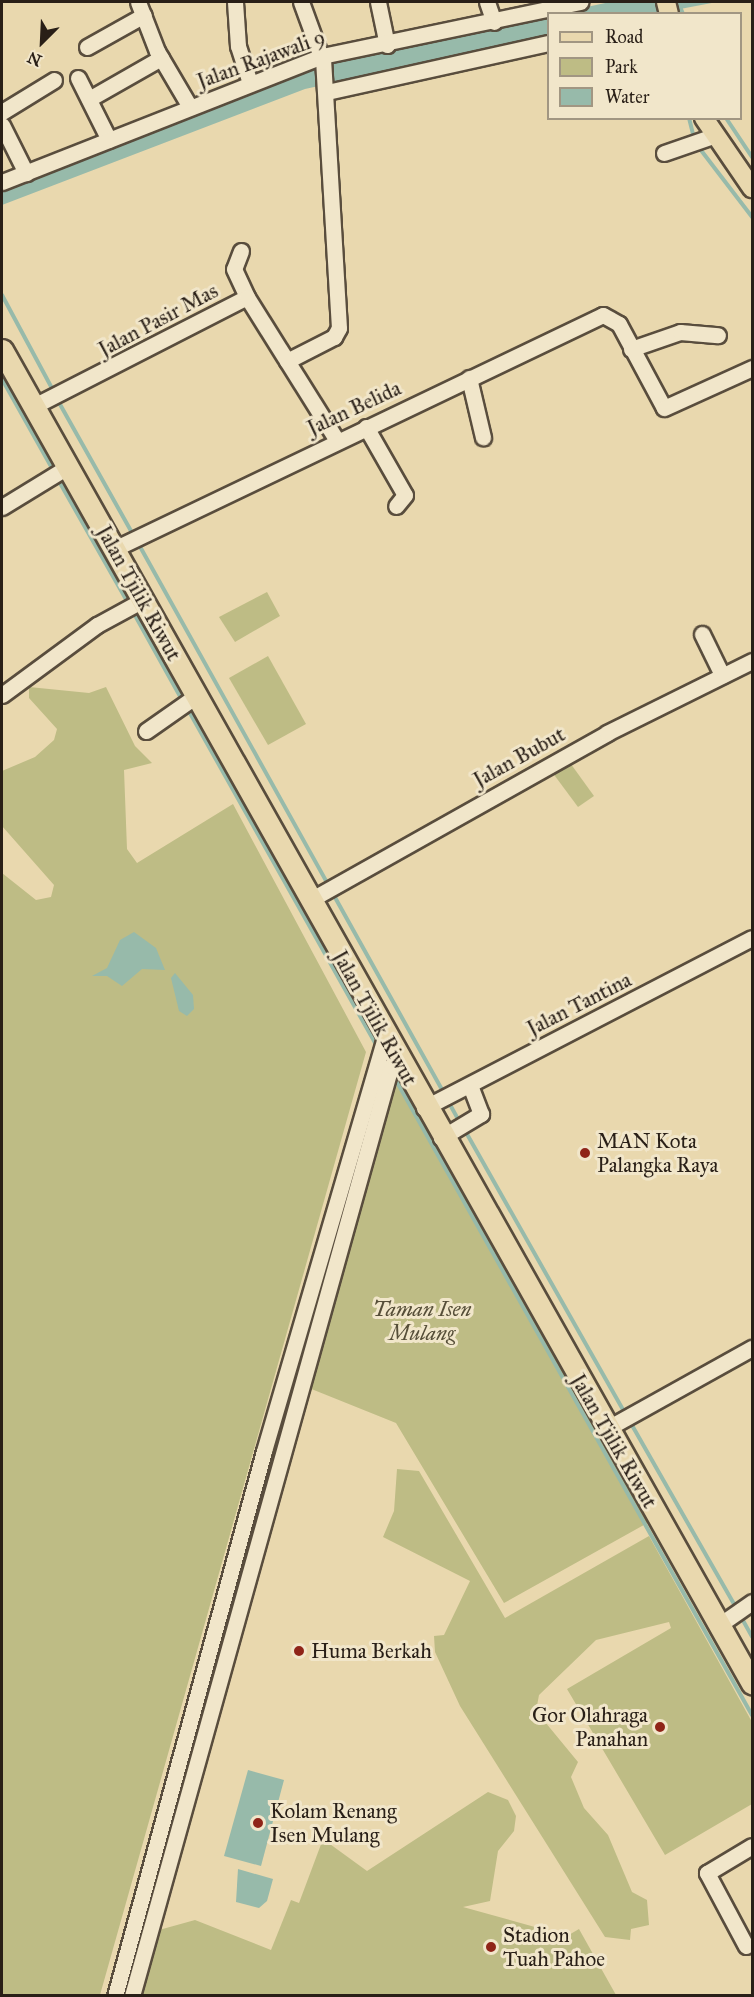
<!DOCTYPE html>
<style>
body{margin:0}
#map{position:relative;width:754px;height:1997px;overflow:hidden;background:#e9d8ae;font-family:"IM FELL Great Primer",serif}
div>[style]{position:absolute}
.green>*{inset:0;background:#bebc85}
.water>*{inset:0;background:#97baaa}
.stream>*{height:4px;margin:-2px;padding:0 2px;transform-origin:2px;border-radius:2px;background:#97baaa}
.roads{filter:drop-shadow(2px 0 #594d3d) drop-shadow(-2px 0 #594d3d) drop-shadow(0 2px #594d3d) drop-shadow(0 -2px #594d3d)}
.minor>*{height:15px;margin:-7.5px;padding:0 7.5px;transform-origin:7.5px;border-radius:7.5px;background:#f1e6ca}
.major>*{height:18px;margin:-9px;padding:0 9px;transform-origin:9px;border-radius:9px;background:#e9d8ae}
.highway>*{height:21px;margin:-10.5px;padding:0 10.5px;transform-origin:10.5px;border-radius:10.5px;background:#e9d8ae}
.dots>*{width:16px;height:16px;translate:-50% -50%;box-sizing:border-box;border:3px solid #f1e6ca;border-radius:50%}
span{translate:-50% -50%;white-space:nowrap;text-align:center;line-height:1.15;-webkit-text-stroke:6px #f1e6ca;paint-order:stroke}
.street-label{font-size:21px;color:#291f17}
.poi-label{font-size:21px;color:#291f17}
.left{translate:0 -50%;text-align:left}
.right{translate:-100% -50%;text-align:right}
.park-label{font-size:21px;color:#564e38;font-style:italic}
.frame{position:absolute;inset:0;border:3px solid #291f17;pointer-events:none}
.legend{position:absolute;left:547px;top:12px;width:195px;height:108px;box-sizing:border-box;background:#f1e6ca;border:2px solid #a19682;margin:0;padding:8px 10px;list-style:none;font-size:18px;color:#291f17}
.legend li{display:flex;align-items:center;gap:12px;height:30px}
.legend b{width:30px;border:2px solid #a19682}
.north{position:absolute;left:12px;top:12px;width:60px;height:60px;-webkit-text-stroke:4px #f1e6ca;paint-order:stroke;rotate:204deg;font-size:16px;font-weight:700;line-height:24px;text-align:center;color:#291f17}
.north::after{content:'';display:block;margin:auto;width:21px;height:27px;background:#291f17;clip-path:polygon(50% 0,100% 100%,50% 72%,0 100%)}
</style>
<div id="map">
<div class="green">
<div style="clip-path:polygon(267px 592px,280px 616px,235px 642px,219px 617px)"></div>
<div style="clip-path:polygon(268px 656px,306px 724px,268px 745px,229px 678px)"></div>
<div style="clip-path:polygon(29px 687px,89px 693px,106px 687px,135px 746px,152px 763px,124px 770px,127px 849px,137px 863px,233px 804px,366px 1052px,100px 1995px,2px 1995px,2px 873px,36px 900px,51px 897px,54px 885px,2px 826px,2px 771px,35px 757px,54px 740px,57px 729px,29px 698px)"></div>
<div style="clip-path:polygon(568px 760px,594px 796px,578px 807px,552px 772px)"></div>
<div style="clip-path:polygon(388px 1047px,651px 1521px,504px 1603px,396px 1423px,299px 1384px)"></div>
<div style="clip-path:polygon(397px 1469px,419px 1471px,505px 1618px,649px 1536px,752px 1722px,752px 1804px,665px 1855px,567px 1689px,671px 1628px,669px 1622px,596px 1640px,539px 1695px,536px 1711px,578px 1762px,571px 1777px,584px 1808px,608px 1835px,632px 1892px,647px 1900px,649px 1925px,631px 1929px,630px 1940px,605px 1937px,460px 1706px,435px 1652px,434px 1636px,444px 1635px,470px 1581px,383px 1537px,394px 1511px)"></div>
<div style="clip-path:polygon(488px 1792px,508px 1800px,516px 1816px,514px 1831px,498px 1851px,490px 1901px,463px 1907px,567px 1936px,579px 1929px,616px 1995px,138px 1996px,159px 1930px,195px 1920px,271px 1950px,291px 1900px,299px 1903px,323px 1839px,367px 1871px)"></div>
</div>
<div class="water">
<div style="clip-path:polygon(610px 2px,717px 2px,659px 13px,554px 14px)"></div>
<div style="clip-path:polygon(548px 15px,548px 36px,305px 89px,2px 205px,2px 185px,295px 69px)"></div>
<div style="clip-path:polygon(134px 932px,156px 948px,165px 970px,142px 969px,122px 986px,107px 976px,92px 976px,107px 968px,120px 940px)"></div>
<div style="clip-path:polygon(175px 973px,193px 995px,194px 1009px,187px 1016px,179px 1011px,171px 978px)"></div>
<div style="clip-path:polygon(248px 1770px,284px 1780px,261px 1866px,224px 1856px)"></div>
<div style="clip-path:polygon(238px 1869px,273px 1879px,267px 1901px,259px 1908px,236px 1902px)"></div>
</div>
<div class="stream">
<div style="left:678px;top:2px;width:13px;rotate:67deg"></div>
<div style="left:689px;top:118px;width:21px;rotate:76deg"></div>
<div style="left:726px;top:118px;width:47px;rotate:56.3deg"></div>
<div style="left:697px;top:145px;width:91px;rotate:52.6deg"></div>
<div style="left:2px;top:295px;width:110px;rotate:61.8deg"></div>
<div style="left:2px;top:379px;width:104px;rotate:60.7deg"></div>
<div style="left:57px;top:399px;width:157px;rotate:60.7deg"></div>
<div style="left:56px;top:476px;width:146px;rotate:60.4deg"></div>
<div style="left:138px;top:543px;width:391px;rotate:60.9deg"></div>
<div style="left:132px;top:610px;width:103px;rotate:60.9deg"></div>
<div style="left:186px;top:706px;width:392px;rotate:60.7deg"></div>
<div style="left:332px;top:892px;width:232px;rotate:60.9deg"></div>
<div style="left:393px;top:1075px;width:734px;rotate:60.71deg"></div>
<div style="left:448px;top:1101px;width:23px;rotate:61deg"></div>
<div style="left:463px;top:1127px;width:329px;rotate:60.5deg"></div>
<div style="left:629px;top:1420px;width:218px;rotate:60.3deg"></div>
<div style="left:740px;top:1615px;width:25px;rotate:61deg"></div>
</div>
<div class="roads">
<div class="minor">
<div style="left:138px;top:2px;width:53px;rotate:68.8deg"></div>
<div style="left:157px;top:51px;width:65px;rotate:59.5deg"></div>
<div style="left:235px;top:2px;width:44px;rotate:86.1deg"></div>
<div style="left:238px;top:46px;width:39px;rotate:72deg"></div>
<div style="left:378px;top:2px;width:44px;rotate:78.2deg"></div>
<div style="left:487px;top:2px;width:21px;rotate:71deg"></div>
<div style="left:87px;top:47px;width:65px;rotate:-29.3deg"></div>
<div style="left:78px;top:78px;width:69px;rotate:63.4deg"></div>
<div style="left:327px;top:92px;width:226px;rotate:-12.5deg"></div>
<div style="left:89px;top:99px;width:83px;rotate:-29.7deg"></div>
<div style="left:2px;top:112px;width:61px;rotate:-31.6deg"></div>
<div style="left:2px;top:125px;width:54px;rotate:63.4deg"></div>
<div style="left:664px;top:153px;width:52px;rotate:-19.1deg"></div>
<div style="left:2px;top:182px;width:344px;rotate:-21.5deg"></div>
<div style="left:322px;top:56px;width:264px;rotate:-11.8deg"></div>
<div style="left:241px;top:251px;width:19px;rotate:111deg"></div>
<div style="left:234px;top:269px;width:31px;rotate:65deg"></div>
<div style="left:631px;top:349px;width:52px;rotate:-19.1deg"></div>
<div style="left:680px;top:332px;width:38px;rotate:5deg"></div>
<div style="left:287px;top:361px;width:53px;rotate:-27.1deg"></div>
<div style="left:334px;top:337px;width:10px;rotate:-61deg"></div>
<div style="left:339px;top:328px;width:266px;rotate:-93.4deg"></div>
<div style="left:323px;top:62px;width:64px;rotate:-110.1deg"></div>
<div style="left:469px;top:378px;width:61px;rotate:76.7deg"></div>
<div style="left:34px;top:406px;width:239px;rotate:-27.1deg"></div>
<div style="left:247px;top:297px;width:168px;rotate:57.9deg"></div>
<div style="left:366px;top:427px;width:78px;rotate:60.2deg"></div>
<div style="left:405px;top:495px;width:14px;rotate:129deg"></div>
<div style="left:2px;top:507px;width:79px;rotate:-31.5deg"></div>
<div style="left:114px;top:549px;width:542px;rotate:-25.57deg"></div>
<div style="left:603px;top:315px;width:18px;rotate:29deg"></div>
<div style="left:619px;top:324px;width:95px;rotate:61.8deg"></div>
<div style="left:664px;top:408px;width:97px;rotate:-24.4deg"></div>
<div style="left:702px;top:634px;width:46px;rotate:64deg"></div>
<div style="left:2px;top:695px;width:118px;rotate:-36.4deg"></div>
<div style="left:97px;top:625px;width:52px;rotate:-28.5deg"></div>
<div style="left:146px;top:731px;width:61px;rotate:-35deg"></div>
<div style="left:310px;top:900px;width:341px;rotate:-29.3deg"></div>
<div style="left:607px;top:733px;width:162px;rotate:-26.4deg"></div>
<div style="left:424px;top:1108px;width:369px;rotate:-27.4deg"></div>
<div style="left:441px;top:1138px;width:47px;rotate:-31deg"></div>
<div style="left:481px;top:1114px;width:31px;rotate:-111deg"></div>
<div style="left:608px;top:1428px;width:165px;rotate:-29.1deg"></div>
<div style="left:719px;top:1625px;width:40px;rotate:-34.9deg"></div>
<div style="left:746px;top:1946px;width:83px;rotate:-118.1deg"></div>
<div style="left:707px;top:1873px;width:52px;rotate:-31deg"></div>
<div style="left:115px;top:1996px;width:565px;rotate:-74.71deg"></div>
<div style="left:264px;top:1451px;width:434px;rotate:-73.7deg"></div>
<div style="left:132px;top:1996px;width:965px;rotate:-74.44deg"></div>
<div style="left:391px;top:1066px;width:11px;rotate:-41deg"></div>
</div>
<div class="major">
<div style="left:666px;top:2px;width:12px;rotate:76deg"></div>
<div style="left:704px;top:118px;width:85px;rotate:55.6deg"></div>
</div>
<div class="highway">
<div style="left:2px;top:350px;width:1530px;rotate:60.64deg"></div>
</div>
</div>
<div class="dots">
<div style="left:585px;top:1153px;background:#8f2418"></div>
<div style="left:299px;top:1651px;background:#8f2418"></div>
<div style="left:660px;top:1727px;background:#8f2418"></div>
<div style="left:258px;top:1823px;background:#8f2418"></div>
<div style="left:491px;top:1947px;background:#8f2418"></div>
</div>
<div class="street-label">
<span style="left:261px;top:59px;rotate:-20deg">Jalan Rajawali 9</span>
<span style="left:158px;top:320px;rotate:-28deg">Jalan Pasir Mas</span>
<span style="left:354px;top:408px;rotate:-25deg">Jalan Belida</span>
<span style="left:139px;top:593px;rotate:61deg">Jalan Tjilik Riwut</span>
<span style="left:519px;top:757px;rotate:-29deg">Jalan Bubut</span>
<span style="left:579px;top:1004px;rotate:-27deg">Jalan Tantina</span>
<span style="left:375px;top:1018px;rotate:61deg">Jalan Tjilik Riwut</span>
<span style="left:614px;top:1441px;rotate:60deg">Jalan Tjilik Riwut</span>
</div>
<div class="poi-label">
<span class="left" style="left:597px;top:1153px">MAN Kota<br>Palangka Raya</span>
<span class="left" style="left:311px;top:1651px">Huma Berkah</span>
<span class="right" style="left:648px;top:1727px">Gor Olahraga<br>Panahan</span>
<span class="left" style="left:270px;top:1823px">Kolam Renang<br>Isen Mulang</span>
<span class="left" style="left:503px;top:1947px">Stadion<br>Tuah Pahoe</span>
</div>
<div class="park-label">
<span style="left:422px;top:1321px">Taman Isen<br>Mulang</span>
</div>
<div class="frame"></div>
<ul class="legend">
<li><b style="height:8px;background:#e9d8ae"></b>Road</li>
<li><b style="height:16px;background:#bebc85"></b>Park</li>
<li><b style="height:16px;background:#97baaa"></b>Water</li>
</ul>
<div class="north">N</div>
</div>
